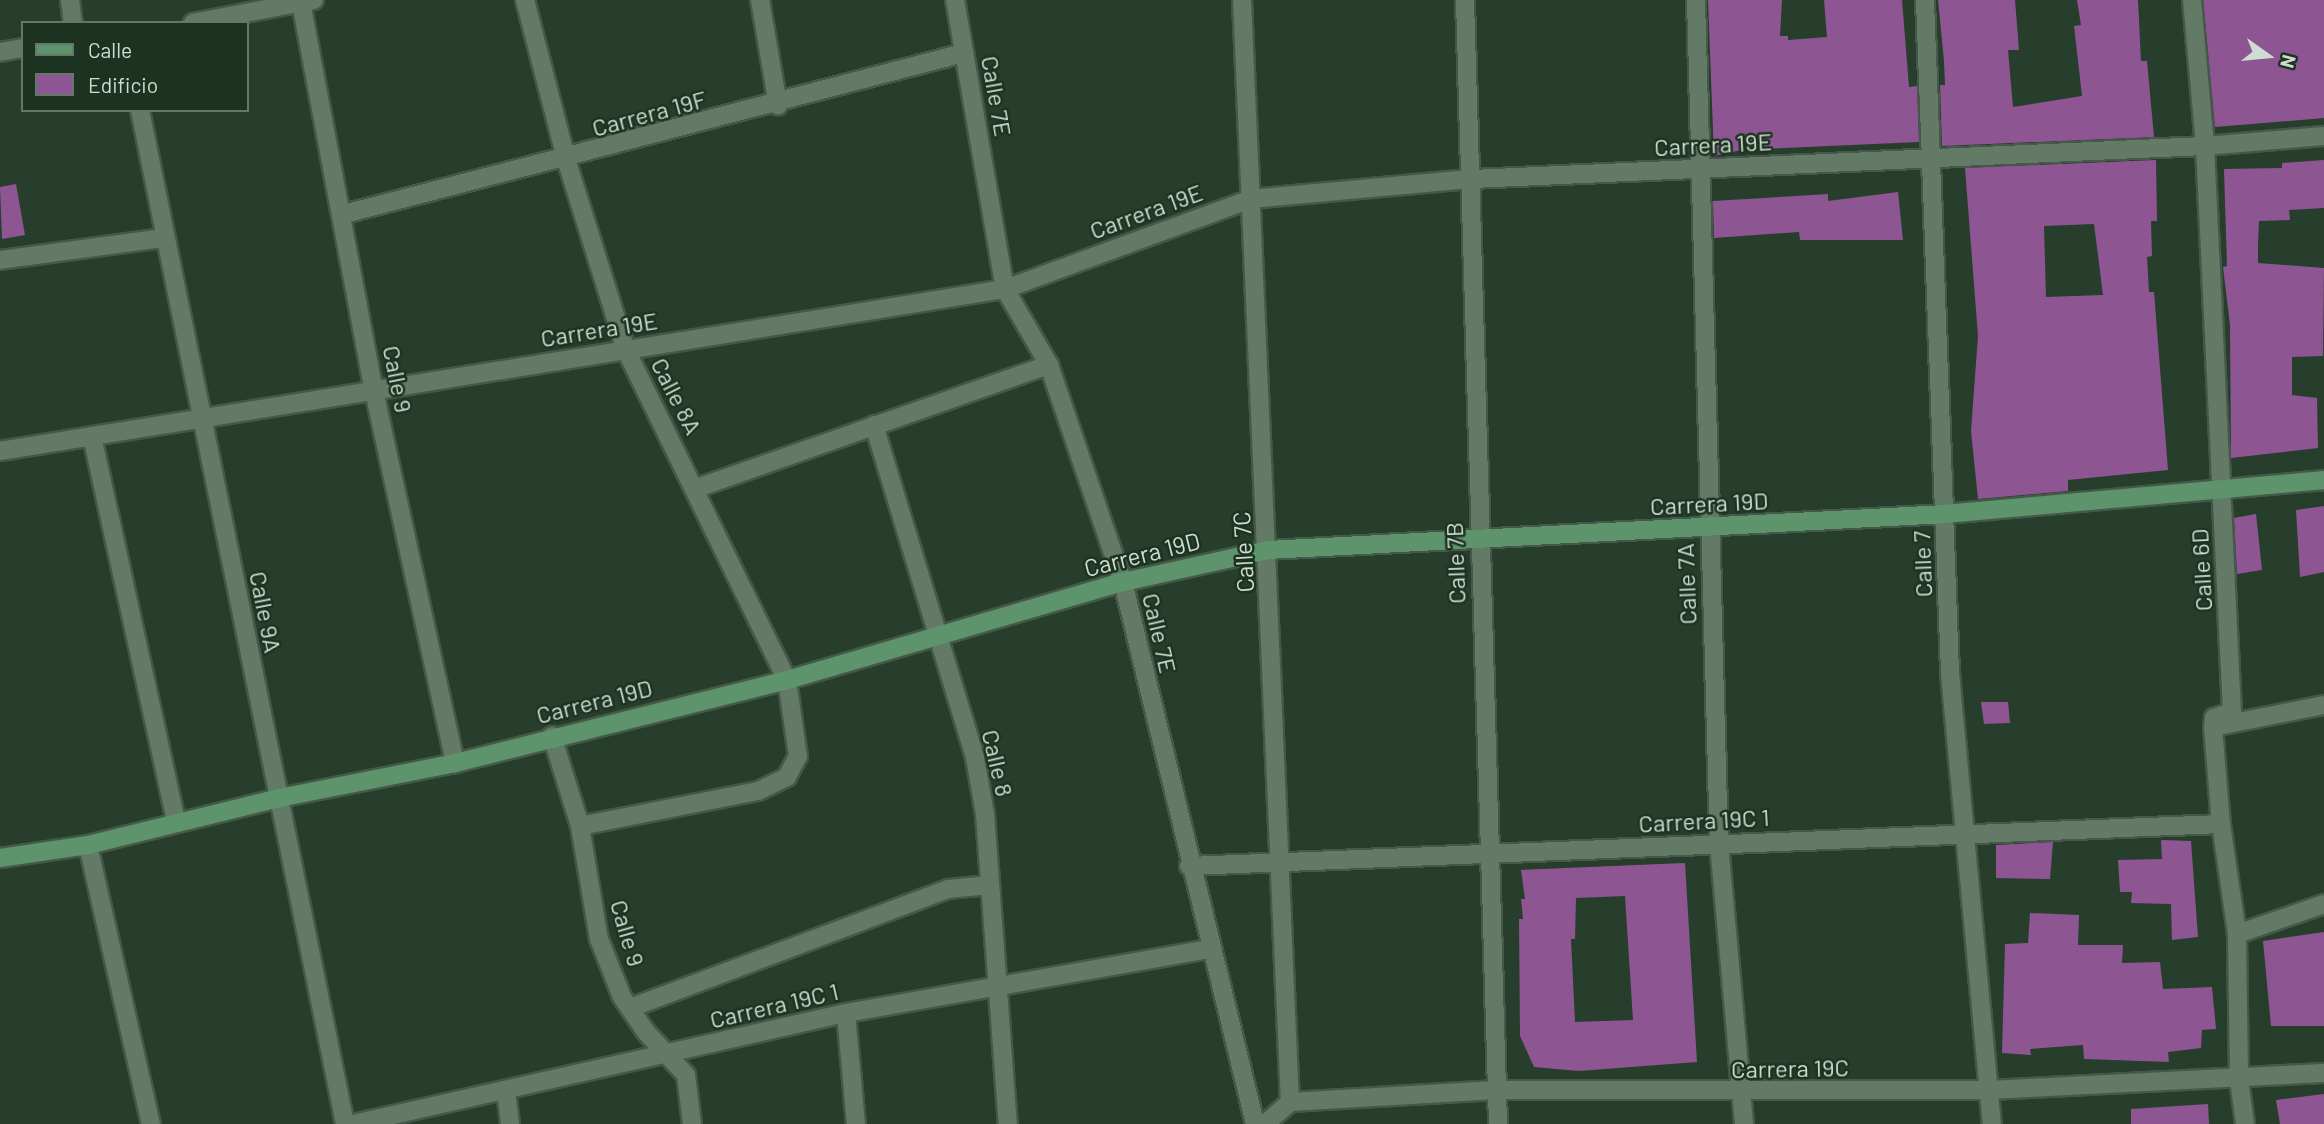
<!DOCTYPE html>
<style>
body{margin:0}
#map{position:relative;width:2324px;height:1124px;overflow:hidden;background:#273e2c;font-family:Barlow,sans-serif}
div>[style]{position:absolute}
.building>*{inset:0;background:#8d5692}
.roads{filter:drop-shadow(2px 0 #455849) drop-shadow(-2px 0 #455849) drop-shadow(0 2px #455849) drop-shadow(0 -2px #455849)}
.street>*{height:18px;margin:-9px;padding:0 9px;transform-origin:9px;border-radius:9px;background:#627a66}
.secondary>*{height:18px;margin:-9px;padding:0 9px;transform-origin:9px;border-radius:9px;background:#5d946b}
span{translate:-50% -50%;white-space:nowrap;text-align:center;line-height:1.15;-webkit-text-stroke:5px #1d3322;paint-order:stroke}
.street-label{font-size:24px;color:#cfdcd1}
.legend{position:absolute;left:21px;top:21px;width:228px;height:91px;box-sizing:border-box;background:#1d3322;border:2px solid #647768;margin:0;padding:9px 12px;list-style:none;font-size:21px;color:#cfdcd1}
.legend li{display:flex;align-items:center;gap:14px;height:35px}
.legend b{width:35px;border:2px solid #647768}
.north{position:absolute;left:2233px;top:21px;width:70px;height:70px;-webkit-text-stroke:5px #1d3322;paint-order:stroke;rotate:105deg;font-size:19px;font-weight:700;line-height:28px;text-align:center;color:#cfdcd1}
.north::after{content:'';display:block;margin:auto;width:24px;height:32px;background:#cfdcd1;clip-path:polygon(50% 0,100% 100%,50% 72%,0 100%)}
</style>
<div id="map">
<div class="building">
<div style="clip-path:polygon(1708px 0,1782px 0,1780px 36px,1788px 36px,1788px 40px,1827px 37px,1824px 0,1902px 0,1909px 87px,1917px 86px,1919px 142px,1742px 150px,1714px 156px)"></div>
<div style="clip-path:polygon(1938px 0,2015px 0,2019px 50px,2008px 50px,2013px 107px,2082px 96px,2074px 26px,2081px 25px,2077px 0,2138px 0,2141px 61px,2147px 61px,2154px 137px,1942px 146px,1940px 85px,1945px 85px,1944px 61px)"></div>
<div style="clip-path:polygon(2203px 0,2324px 0,2324px 118px,2215px 127px)"></div>
<div style="clip-path:polygon(evenodd,2156px 160px,2157px 221px,2151px 221px,2152px 256px,2147px 257px,2149px 292px,2154px 292px,2168px 470px,2068px 480px,2068px 491px,1978px 499px,1971px 431px,1978px 336px,1965px 168px,2156px 160px,2094px 224px,2103px 295px,2046px 297px,2044px 226px,2094px 224px)"></div>
<div style="clip-path:polygon(2324px 160px,2324px 208px,2289px 210px,2290px 220px,2259px 221px,2258px 244px,2258px 263px,2324px 268px,2323px 356px,2292px 357px,2292px 395px,2317px 398px,2318px 448px,2231px 458px,2230px 325px,2223px 267px,2227px 266px,2224px 169px,2282px 168px,2282px 163px)"></div>
<div style="clip-path:polygon(16px 184px,25px 235px,2px 239px,0 187px)"></div>
<div style="clip-path:polygon(1898px 192px,1903px 240px,1800px 240px,1799px 232px,1714px 238px,1713px 201px,1828px 194px,1828px 201px)"></div>
<div style="clip-path:polygon(2324px 506px,2324px 572px,2300px 577px,2296px 510px)"></div>
<div style="clip-path:polygon(2256px 514px,2262px 570px,2237px 574px,2234px 518px)"></div>
<div style="clip-path:polygon(1981px 702px,2008px 702px,2010px 723px,1984px 724px)"></div>
<div style="clip-path:polygon(2161px 840px,2191px 841px,2198px 937px,2172px 940px,2171px 904px,2131px 903px,2132px 892px,2120px 892px,2118px 860px,2162px 859px)"></div>
<div style="clip-path:polygon(2053px 842px,2050px 879px,1996px 878px,1996px 845px)"></div>
<div style="clip-path:polygon(evenodd,1685px 863px,1697px 1062px,1579px 1071px,1534px 1067px,1520px 1036px,1519px 919px,1523px 919px,1521px 899px,1525px 899px,1521px 870px,1685px 863px,1625px 896px,1633px 1020px,1575px 1022px,1571px 939px,1575px 939px,1576px 898px,1625px 896px)"></div>
<div style="clip-path:polygon(2030px 913px,2079px 915px,2078px 945px,2123px 945px,2122px 963px,2160px 962px,2163px 989px,2212px 987px,2216px 1029px,2202px 1030px,2201px 1048px,2168px 1052px,2169px 1062px,2084px 1059px,2083px 1045px,2030px 1049px,2031px 1055px,2002px 1053px,2005px 944px,2028px 943px)"></div>
<div style="clip-path:polygon(2324px 932px,2324px 1026px,2271px 1026px,2263px 941px)"></div>
<div style="clip-path:polygon(2324px 1094px,2324px 1124px,2280px 1124px,2276px 1100px)"></div>
<div style="clip-path:polygon(2208px 1104px,2209px 1124px,2131px 1124px,2131px 1109px)"></div>
</div>
<div class="roads">
<div class="street">
<div style="left:70px;top:0;width:23px;rotate:83deg"></div>
<div style="left:525px;top:0;width:164px;rotate:75.5deg"></div>
<div style="left:566px;top:159px;width:200px;rotate:72.6deg"></div>
<div style="left:626px;top:350px;width:367px;rotate:64deg"></div>
<div style="left:787px;top:680px;width:77px;rotate:81.8deg"></div>
<div style="left:798px;top:756px;width:24px;rotate:118deg"></div>
<div style="left:787px;top:777px;width:32px;rotate:154deg"></div>
<div style="left:758px;top:791px;width:181px;rotate:168.9deg"></div>
<div style="left:760px;top:0;width:107px;rotate:80.3deg"></div>
<div style="left:955px;top:0;width:293px;rotate:80.2deg"></div>
<div style="left:1005px;top:289px;width:88px;rotate:59.9deg"></div>
<div style="left:1049px;top:365px;width:229px;rotate:71.2deg"></div>
<div style="left:1123px;top:582px;width:558px;rotate:76.31deg"></div>
<div style="left:1242px;top:0;width:1103px;rotate:87.51deg"></div>
<div style="left:1465px;top:0;width:1124px;rotate:88.32deg"></div>
<div style="left:1696px;top:0;width:843px;rotate:88.44deg"></div>
<div style="left:1719px;top:843px;width:282px;rotate:84.9deg"></div>
<div style="left:1925px;top:0;width:673px;rotate:87.87deg"></div>
<div style="left:1950px;top:673px;width:453px;rotate:84.7deg"></div>
<div style="left:2192px;top:0;width:147px;rotate:84.9deg"></div>
<div style="left:2205px;top:146px;width:567px;rotate:87.27deg"></div>
<div style="left:2232px;top:712px;width:19px;rotate:162deg"></div>
<div style="left:2214px;top:718px;width:9px;rotate:96deg"></div>
<div style="left:2213px;top:727px;width:97px;rotate:85.3deg"></div>
<div style="left:2221px;top:824px;width:111px;rotate:81.7deg"></div>
<div style="left:2237px;top:934px;width:146px;rotate:89.2deg"></div>
<div style="left:2239px;top:1080px;width:44px;rotate:82.2deg"></div>
<div style="left:301px;top:2px;width:396px;rotate:79.4deg"></div>
<div style="left:374px;top:391px;width:381px;rotate:77.7deg"></div>
<div style="left:193px;top:23px;width:123px;rotate:-10.8deg"></div>
<div style="left:0;top:52px;width:23px;rotate:-10deg"></div>
<div style="left:140px;top:110px;width:1035px;rotate:78.57deg"></div>
<div style="left:344px;top:214px;width:641px;rotate:-14.56deg"></div>
<div style="left:0;top:260px;width:164px;rotate:-7.7deg"></div>
<div style="left:874px;top:425px;width:348px;rotate:73.1deg"></div>
<div style="left:975px;top:758px;width:57px;rotate:79.9deg"></div>
<div style="left:985px;top:814px;width:311px;rotate:85.8deg"></div>
<div style="left:92px;top:436px;width:395px;rotate:77.7deg"></div>
<div style="left:0;top:451px;width:1018px;rotate:-9.16deg"></div>
<div style="left:1005px;top:289px;width:262px;rotate:-20.1deg"></div>
<div style="left:1251px;top:199px;width:222px;rotate:-5.2deg"></div>
<div style="left:1472px;top:179px;width:734px;rotate:-2.58deg"></div>
<div style="left:2205px;top:146px;width:119px;rotate:-4.8deg"></div>
<div style="left:697px;top:488px;width:373px;rotate:-19.3deg"></div>
<div style="left:2218px;top:726px;width:108px;rotate:-11.2deg"></div>
<div style="left:552px;top:736px;width:94px;rotate:72.7deg"></div>
<div style="left:580px;top:826px;width:115px;rotate:80.5deg"></div>
<div style="left:599px;top:939px;width:62px;rotate:68.4deg"></div>
<div style="left:622px;top:997px;width:42px;rotate:55.6deg"></div>
<div style="left:646px;top:1032px;width:59px;rotate:47.1deg"></div>
<div style="left:686px;top:1075px;width:49px;rotate:83deg"></div>
<div style="left:88px;top:845px;width:286px;rotate:77.3deg"></div>
<div style="left:1189px;top:866px;width:1033px;rotate:-2.33deg"></div>
<div style="left:2237px;top:934px;width:92px;rotate:-19deg"></div>
<div style="left:630px;top:1008px;width:340px;rotate:-20.5deg"></div>
<div style="left:948px;top:889px;width:42px;rotate:-5.4deg"></div>
<div style="left:846px;top:1013px;width:111px;rotate:84.9deg"></div>
<div style="left:506px;top:1091px;width:33px;rotate:83deg"></div>
<div style="left:353px;top:1124px;width:505px;rotate:-12.69deg"></div>
<div style="left:846px;top:1013px;width:369px;rotate:-10deg"></div>
<div style="left:1265px;top:1124px;width:33px;rotate:-41deg"></div>
<div style="left:1290px;top:1102px;width:207px;rotate:-3.3deg"></div>
<div style="left:1497px;top:1090px;width:492px"></div>
<div style="left:1989px;top:1090px;width:335px;rotate:-2.9deg"></div>
</div>
<div class="secondary">
<div style="left:0;top:858px;width:89px;rotate:-8.4deg"></div>
<div style="left:88px;top:845px;width:197px;rotate:-13.8deg"></div>
<div style="left:279px;top:798px;width:179px;rotate:-11.2deg"></div>
<div style="left:455px;top:763px;width:342px;rotate:-14deg"></div>
<div style="left:787px;top:680px;width:350px;rotate:-16.3deg"></div>
<div style="left:1123px;top:582px;width:148px;rotate:-12.4deg"></div>
<div style="left:1268px;top:550px;width:678px;rotate:-3.04deg"></div>
<div style="left:1945px;top:514px;width:381px;rotate:-5.1deg"></div>
</div>
</div>
<div class="street-label">
<span style="left:997px;top:96px;rotate:80deg">Calle 7E</span>
<span style="left:649px;top:113px;rotate:-15deg">Carrera 19F</span>
<span style="left:1713px;top:144px;rotate:-3deg">Carrera 19E</span>
<span style="left:1146px;top:211px;rotate:-20deg">Carrera 19E</span>
<span style="left:599px;top:329px;rotate:-9deg">Carrera 19E</span>
<span style="left:398px;top:379px;rotate:79deg">Calle 9</span>
<span style="left:677px;top:396px;rotate:63deg">Calle 8A</span>
<span style="left:1709px;top:503px;rotate:-3deg">Carrera 19D</span>
<span style="left:1243px;top:552px;rotate:-93deg">Calle 7C</span>
<span style="left:1142px;top:554px;rotate:-14deg">Carrera 19D</span>
<span style="left:1455px;top:563px;rotate:-92deg">Calle 7B</span>
<span style="left:1922px;top:564px;rotate:-92deg">Calle 7</span>
<span style="left:2201px;top:570px;rotate:-93deg">Calle 6D</span>
<span style="left:1686px;top:584px;rotate:-92deg">Calle 7A</span>
<span style="left:266px;top:612px;rotate:79deg">Calle 9A</span>
<span style="left:1160px;top:633px;rotate:77deg">Calle 7E</span>
<span style="left:594px;top:701px;rotate:-14deg">Carrera 19D</span>
<span style="left:998px;top:763px;rotate:77deg">Calle 8</span>
<span style="left:1704px;top:820px;rotate:-3deg">Carrera 19C 1</span>
<span style="left:628px;top:933px;rotate:74deg">Calle 9</span>
<span style="left:774px;top:1005px;rotate:-13deg">Carrera 19C 1</span>
<span style="left:1790px;top:1068px;rotate:-1deg">Carrera 19C</span>
</div>
<ul class="legend">
<li><b style="height:9px;background:#5d946b"></b>Calle</li>
<li><b style="height:19px;background:#8d5692"></b>Edificio</li>
</ul>
<div class="north">N</div>
</div>
